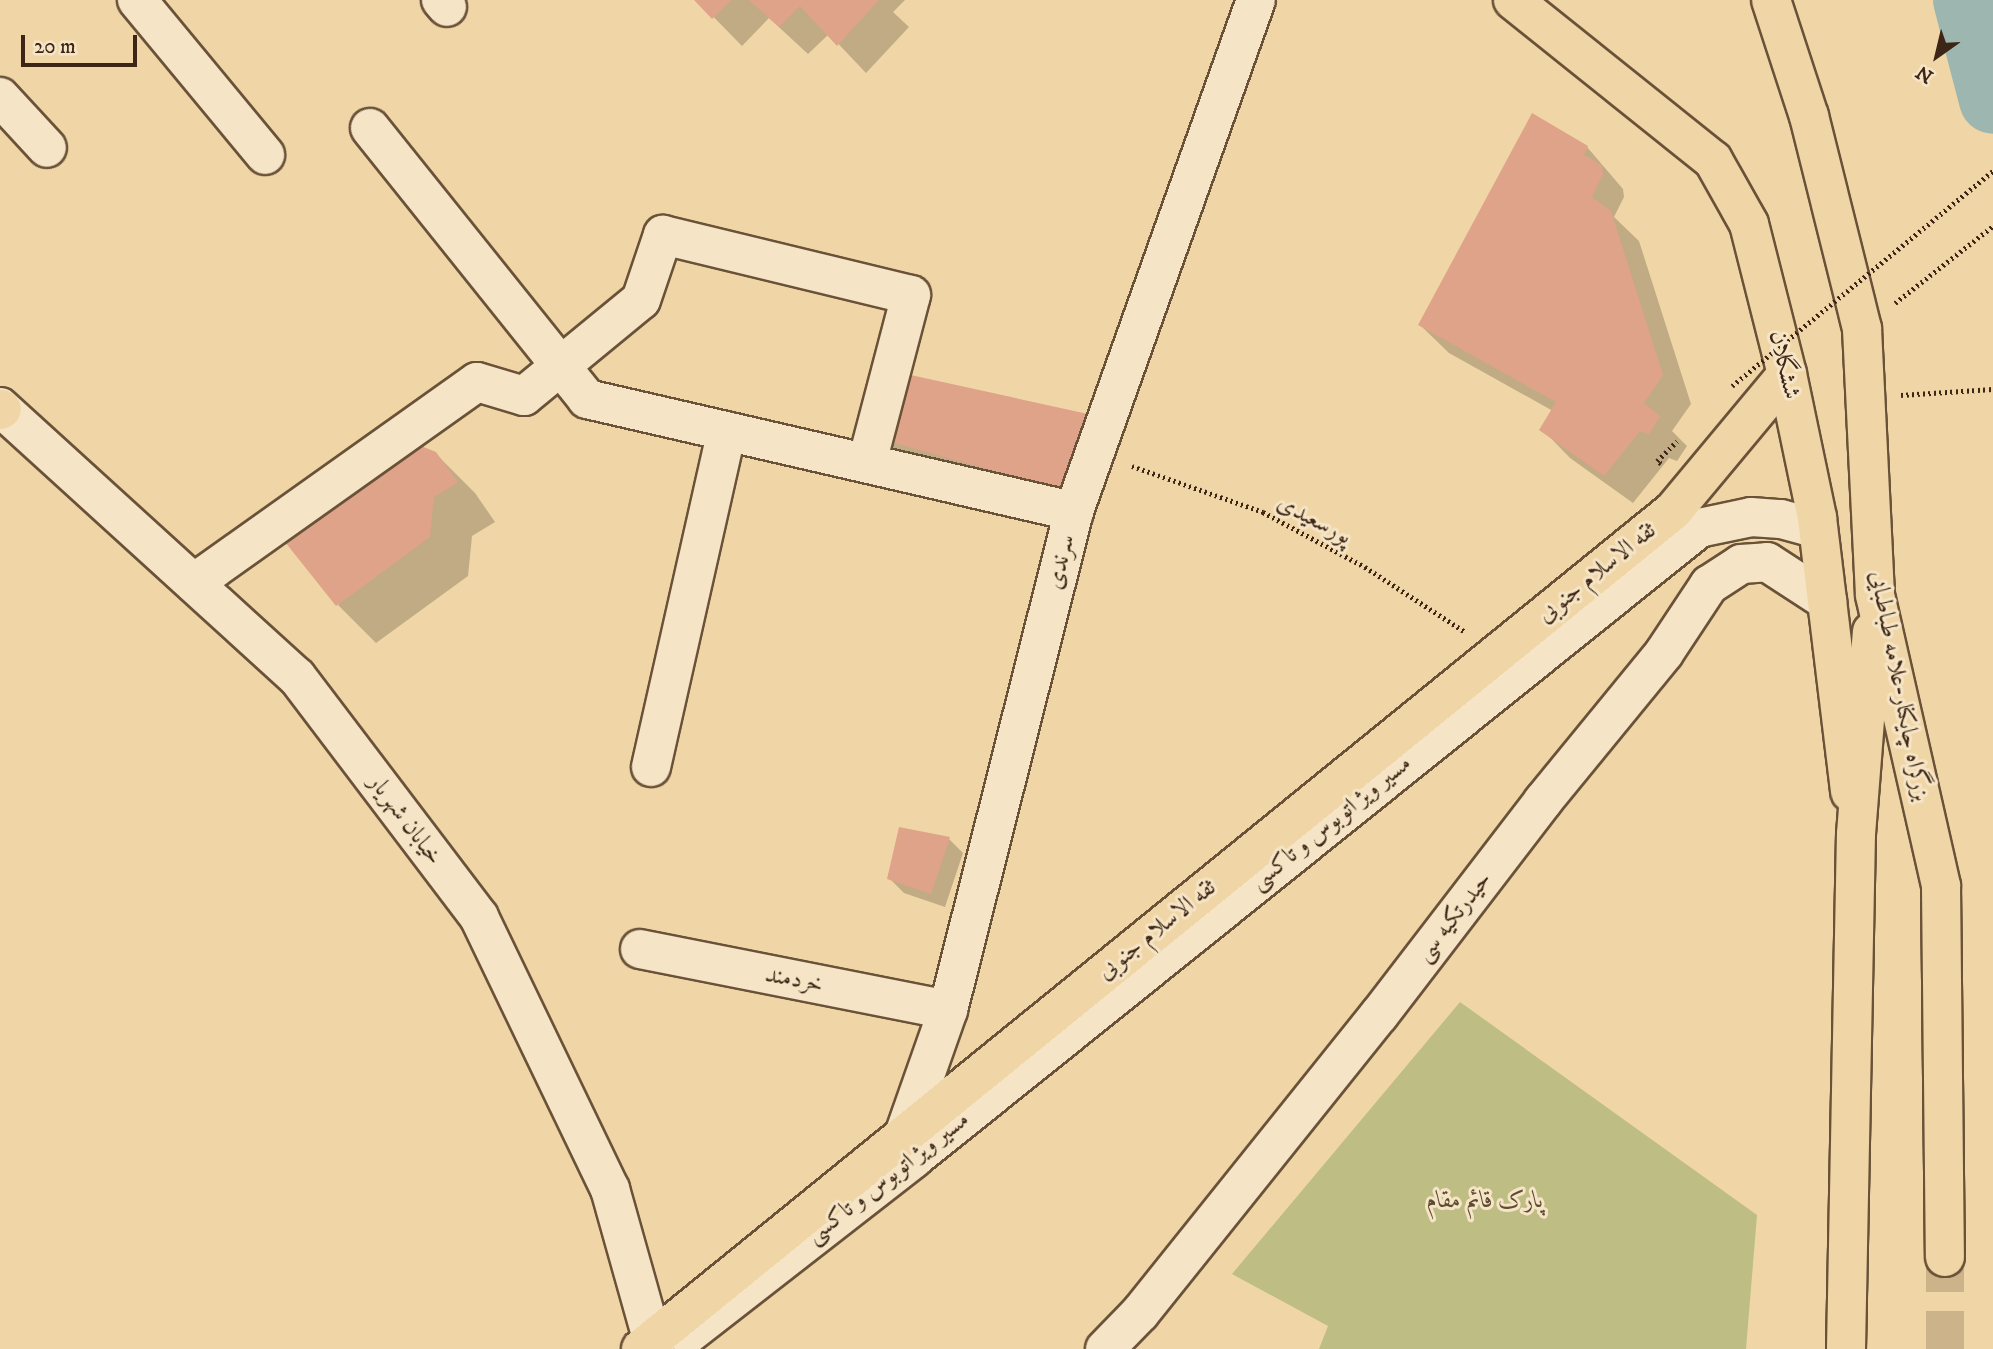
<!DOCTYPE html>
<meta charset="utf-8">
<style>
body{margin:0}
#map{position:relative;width:1993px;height:1349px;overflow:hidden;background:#f0d6a6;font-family:"IM FELL DW Pica",Amiri,serif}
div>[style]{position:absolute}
.green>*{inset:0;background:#bdbd84}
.shadow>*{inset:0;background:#0003}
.river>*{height:68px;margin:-34px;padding:0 34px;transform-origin:34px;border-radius:34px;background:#9db7b0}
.building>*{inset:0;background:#dfa389}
.highway-tunnel>*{height:38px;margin-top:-19px;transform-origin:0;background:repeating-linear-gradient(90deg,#ccb389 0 38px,transparent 0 57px)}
.path>*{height:4.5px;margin-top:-2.25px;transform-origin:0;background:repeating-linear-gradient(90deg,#3d2615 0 2px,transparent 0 5.5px)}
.roads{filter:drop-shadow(2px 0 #6a5239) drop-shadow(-2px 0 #6a5239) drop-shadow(0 2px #6a5239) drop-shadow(0 -2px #6a5239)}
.minor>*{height:38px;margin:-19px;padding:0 19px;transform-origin:19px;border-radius:19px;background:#f5e4c5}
.major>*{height:38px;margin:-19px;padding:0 19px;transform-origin:19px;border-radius:19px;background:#f0d6a6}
.highway>*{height:38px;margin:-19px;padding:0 19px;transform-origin:19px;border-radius:19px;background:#f0d6a6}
.path-bridge>*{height:4.5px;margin-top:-2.25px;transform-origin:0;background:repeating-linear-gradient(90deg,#3d2615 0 2px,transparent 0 5.5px)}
span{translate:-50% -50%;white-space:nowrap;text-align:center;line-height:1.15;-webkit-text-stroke:6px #f5e4c5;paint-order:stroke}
.street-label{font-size:24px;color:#3d2615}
.park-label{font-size:24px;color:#5d4c31;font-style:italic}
.north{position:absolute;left:1902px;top:21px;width:70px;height:70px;-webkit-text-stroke:5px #f5e4c5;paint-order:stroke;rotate:214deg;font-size:19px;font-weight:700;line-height:28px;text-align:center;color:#3d2615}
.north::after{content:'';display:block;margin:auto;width:24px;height:32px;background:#3d2615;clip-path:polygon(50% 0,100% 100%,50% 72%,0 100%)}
.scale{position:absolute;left:21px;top:35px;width:116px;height:32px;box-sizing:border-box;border:4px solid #3d2615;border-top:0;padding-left:9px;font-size:21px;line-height:24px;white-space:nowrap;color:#3d2615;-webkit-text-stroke:5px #f5e4c5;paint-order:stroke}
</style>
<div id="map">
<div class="green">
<div style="clip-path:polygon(1460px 1002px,1757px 1215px,1746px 1349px,1319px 1349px,1328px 1326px,1232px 1274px)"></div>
</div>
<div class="shadow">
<div style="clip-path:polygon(697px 0,905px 0,893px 12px,909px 27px,866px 73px,829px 34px,808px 54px,769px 18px,742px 46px)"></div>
<div style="clip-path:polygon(1587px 147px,1623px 189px,1624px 197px,1614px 217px,1639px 241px,1691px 404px,1672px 431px,1687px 446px,1677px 461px,1669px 458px,1633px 503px,1570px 458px,1542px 429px,1553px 411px,1449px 353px,1420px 325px)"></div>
<div style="clip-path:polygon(1087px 415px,1109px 437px,1085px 511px,904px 461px,882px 439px)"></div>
<div style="clip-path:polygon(435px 453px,475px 493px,495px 522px,472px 536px,468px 576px,376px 643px,338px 605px)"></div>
<div style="clip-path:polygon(949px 839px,963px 853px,945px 907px,904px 893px,889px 878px)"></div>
</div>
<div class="river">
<div style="left:1967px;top:0;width:103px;rotate:75.4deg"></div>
</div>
<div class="building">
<div style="clip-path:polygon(694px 0,731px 0,712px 19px)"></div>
<div style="clip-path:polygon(749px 0,879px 0,837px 46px,800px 6px,779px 27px)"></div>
<div style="clip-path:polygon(1532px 113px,1588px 146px,1584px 155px,1602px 165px,1603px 174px,1592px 197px,1611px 211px,1663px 375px,1644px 403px,1660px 416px,1649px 434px,1640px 431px,1604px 476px,1539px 430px,1556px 402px,1418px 325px)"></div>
<div style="clip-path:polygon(897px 372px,1088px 414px,1063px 490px,880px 439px)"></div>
<div style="clip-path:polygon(409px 441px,436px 452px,458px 482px,434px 497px,430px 537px,336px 606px,281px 537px)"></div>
<div style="clip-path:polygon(899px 827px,950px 837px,931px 894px,887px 879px)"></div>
</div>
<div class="highway-tunnel">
<div style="left:1945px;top:1349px;width:92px;rotate:-90deg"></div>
</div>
<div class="path">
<div style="left:1895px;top:303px;width:125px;rotate:-38.2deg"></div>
<div style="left:1901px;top:395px;width:92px;rotate:-3.7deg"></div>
<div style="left:1661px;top:464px;width:5px;rotate:-143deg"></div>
<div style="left:1657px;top:461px;width:28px;rotate:-45deg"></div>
<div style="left:1132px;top:466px;width:139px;rotate:19.3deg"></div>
<div style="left:1263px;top:512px;width:116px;rotate:28.3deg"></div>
<div style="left:1365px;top:567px;width:118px;rotate:32.9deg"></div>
</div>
<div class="roads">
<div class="minor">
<div style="left:137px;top:0;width:201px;rotate:50.4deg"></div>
<div style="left:441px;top:0;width:9px;rotate:49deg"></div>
<div style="left:0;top:97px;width:69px;rotate:47.3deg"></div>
<div style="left:370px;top:128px;width:347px;rotate:51.3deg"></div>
<div style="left:587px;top:399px;width:500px;rotate:13deg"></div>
<div style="left:0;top:407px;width:401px;rotate:42.3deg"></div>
<div style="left:297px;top:677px;width:301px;rotate:52.8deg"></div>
<div style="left:479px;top:917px;width:302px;rotate:64.3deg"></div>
<div style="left:610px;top:1189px;width:166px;rotate:74.3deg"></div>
<div style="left:194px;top:583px;width:347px;rotate:-35.4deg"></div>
<div style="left:477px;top:382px;width:49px;rotate:16.6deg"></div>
<div style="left:524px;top:396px;width:151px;rotate:-39.4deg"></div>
<div style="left:641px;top:300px;width:69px;rotate:-71.3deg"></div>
<div style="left:663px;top:235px;width:255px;rotate:13.6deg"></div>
<div style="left:911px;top:295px;width:174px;rotate:104.7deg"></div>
<div style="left:651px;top:767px;width:344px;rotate:-77.3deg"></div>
<div style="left:640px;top:949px;width:314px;rotate:11.2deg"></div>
<div style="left:904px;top:1135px;width:133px;rotate:-70.6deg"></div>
<div style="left:948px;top:1010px;width:515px;rotate:-75.83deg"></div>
<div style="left:1074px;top:511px;width:542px;rotate:-70.4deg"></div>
<div style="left:687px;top:1335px;width:288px;rotate:-37.9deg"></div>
<div style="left:914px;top:1158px;width:1007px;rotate:-38.75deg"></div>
<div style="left:1699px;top:528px;width:53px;rotate:-11.9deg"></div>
<div style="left:1751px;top:517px;width:30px;rotate:4deg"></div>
<div style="left:1781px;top:519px;width:38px;rotate:15deg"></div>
<div style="left:1105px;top:1349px;width:50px;rotate:-45.8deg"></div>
<div style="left:1140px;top:1313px;width:382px;rotate:-51.3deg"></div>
<div style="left:1379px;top:1015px;width:270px;rotate:-52.5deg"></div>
<div style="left:1543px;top:801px;width:191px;rotate:-50.7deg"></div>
<div style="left:1664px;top:653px;width:82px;rotate:-56.5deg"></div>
<div style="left:1709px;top:585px;width:38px;rotate:-33deg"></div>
<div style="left:1741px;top:564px;width:26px;rotate:-4deg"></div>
<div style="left:1767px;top:562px;width:72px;rotate:33deg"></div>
</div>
<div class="major">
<div style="left:1513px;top:0;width:256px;rotate:38.7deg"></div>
<div style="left:1713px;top:160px;width:73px;rotate:60.6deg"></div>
<div style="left:1749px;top:224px;width:155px;rotate:75.8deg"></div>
<div style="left:1787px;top:374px;width:147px;rotate:78.2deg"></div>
<div style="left:1817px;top:518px;width:276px;rotate:83.1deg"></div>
<div style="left:0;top:410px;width:2px;rotate:-27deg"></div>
<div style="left:641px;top:1349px;width:1329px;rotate:-39.08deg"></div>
<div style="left:1673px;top:511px;width:178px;rotate:-50.2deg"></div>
</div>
<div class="highway">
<div style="left:1771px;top:0;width:122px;rotate:71.9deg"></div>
<div style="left:1809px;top:116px;width:219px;rotate:76deg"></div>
<div style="left:1862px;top:329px;width:266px;rotate:87.2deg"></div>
<div style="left:1875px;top:595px;width:298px;rotate:77.2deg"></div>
<div style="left:1941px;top:886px;width:371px;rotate:89.4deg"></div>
<div style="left:1846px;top:1349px;width:515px;rotate:-88.89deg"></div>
<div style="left:1856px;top:834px;width:203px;rotate:-85.5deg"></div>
</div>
</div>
<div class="path-bridge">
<div style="left:1732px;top:386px;width:338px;rotate:-39.5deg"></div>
</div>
<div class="street-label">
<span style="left:1784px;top:365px;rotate:77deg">ششگلان</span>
<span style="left:1314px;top:520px;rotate:28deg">پورسعیدی</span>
<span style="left:1061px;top:562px;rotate:-76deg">سرندی</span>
<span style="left:1597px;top:573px;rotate:-39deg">ثقه الاسلام جنوبی</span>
<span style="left:1899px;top:686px;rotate:79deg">بزرگراه چایکنار-علامه طباطبایی</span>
<span style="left:405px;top:820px;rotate:53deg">خیابان شهریار</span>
<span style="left:1331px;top:823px;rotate:-39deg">مسیر ویژ اتوبوس و تاکسی</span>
<span style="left:1454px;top:917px;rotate:-52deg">حیدرتکیه سی</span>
<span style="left:1157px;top:930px;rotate:-39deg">ثقه الاسلام جنوبی</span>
<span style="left:794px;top:980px;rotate:11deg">خردمند</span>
<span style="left:888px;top:1178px;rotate:-38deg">مسیر ویژ اتوبوس و تاکسی</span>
</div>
<div class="park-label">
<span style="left:1485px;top:1201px">پارک قائم مقام</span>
</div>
<div class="north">N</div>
<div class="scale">20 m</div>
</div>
